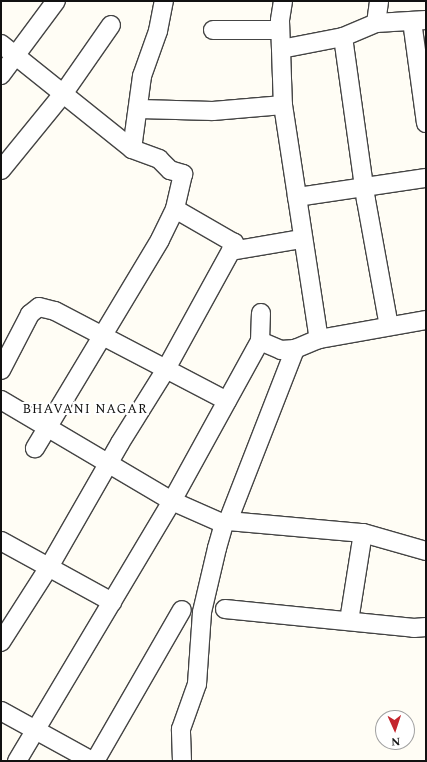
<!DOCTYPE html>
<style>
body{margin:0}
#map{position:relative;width:427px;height:762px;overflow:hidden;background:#fffdf5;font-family:Spectral,serif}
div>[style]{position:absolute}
.roads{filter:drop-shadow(1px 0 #444) drop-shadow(-1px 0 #444) drop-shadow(0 1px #444) drop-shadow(0 -1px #444)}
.minor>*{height:18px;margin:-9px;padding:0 9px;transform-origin:9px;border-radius:9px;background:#fff}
span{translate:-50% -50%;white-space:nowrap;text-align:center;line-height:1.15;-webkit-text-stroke:4px #fff;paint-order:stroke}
.neighbourhood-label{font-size:13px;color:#111;letter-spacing:1px}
.frame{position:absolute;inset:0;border:2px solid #111;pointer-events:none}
.north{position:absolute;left:375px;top:710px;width:40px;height:40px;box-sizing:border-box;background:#fff;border:1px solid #a0a0a0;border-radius:50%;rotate:177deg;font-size:11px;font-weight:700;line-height:16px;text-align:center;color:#111}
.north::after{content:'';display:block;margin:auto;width:14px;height:18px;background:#c4262e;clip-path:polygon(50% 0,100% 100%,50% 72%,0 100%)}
</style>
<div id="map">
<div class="roads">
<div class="minor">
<div style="left:283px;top:1px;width:20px;rotate:99deg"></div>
<div style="left:280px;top:21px;width:84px;rotate:88deg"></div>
<div style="left:283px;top:105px;width:237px;rotate:81.3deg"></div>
<div style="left:412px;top:21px;width:103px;rotate:82.2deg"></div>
<div style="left:376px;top:23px;width:22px;rotate:-82deg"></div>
<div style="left:213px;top:30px;width:67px"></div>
<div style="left:343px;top:37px;width:165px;rotate:82deg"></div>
<div style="left:366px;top:200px;width:128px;rotate:79.7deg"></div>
<div style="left:1px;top:44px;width:168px;rotate:38.7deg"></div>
<div style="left:132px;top:149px;width:29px;rotate:20deg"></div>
<div style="left:159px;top:159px;width:16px;rotate:45deg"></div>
<div style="left:170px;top:170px;width:14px;rotate:17deg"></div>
<div style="left:183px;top:174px;width:36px;rotate:103deg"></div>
<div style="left:281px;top:49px;width:63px;rotate:-11deg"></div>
<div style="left:343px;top:37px;width:36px;rotate:-23deg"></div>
<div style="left:376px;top:23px;width:50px;rotate:-3.4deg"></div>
<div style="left:1px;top:75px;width:92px;rotate:-53.4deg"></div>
<div style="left:139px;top:109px;width:74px;rotate:1.5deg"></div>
<div style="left:213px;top:111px;width:70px;rotate:-4.9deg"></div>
<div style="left:132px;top:149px;width:74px;rotate:-82.2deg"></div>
<div style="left:142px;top:76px;width:48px;rotate:-70.4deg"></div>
<div style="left:158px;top:31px;width:31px;rotate:-79deg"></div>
<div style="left:1px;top:170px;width:98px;rotate:-50.8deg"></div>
<div style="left:63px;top:94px;width:84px;rotate:-55.2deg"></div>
<div style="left:297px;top:197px;width:130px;rotate:-8.4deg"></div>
<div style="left:231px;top:251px;width:72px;rotate:-9.6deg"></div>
<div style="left:260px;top:341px;width:28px;rotate:-88deg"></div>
<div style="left:1px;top:370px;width:63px;rotate:-62.6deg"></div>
<div style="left:30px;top:314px;width:11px;rotate:-38deg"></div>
<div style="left:39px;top:307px;width:16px;rotate:14deg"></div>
<div style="left:55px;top:311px;width:194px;rotate:27.6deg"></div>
<div style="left:1px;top:400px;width:199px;rotate:30.6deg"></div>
<div style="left:172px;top:501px;width:57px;rotate:23.9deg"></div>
<div style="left:228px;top:521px;width:136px;rotate:5.1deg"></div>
<div style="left:363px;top:533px;width:66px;rotate:15.9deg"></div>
<div style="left:1px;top:541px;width:127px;rotate:28.8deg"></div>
<div style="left:225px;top:609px;width:190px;rotate:5.7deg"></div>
<div style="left:414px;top:628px;width:12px;rotate:-5deg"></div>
<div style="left:349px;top:621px;width:89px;rotate:-81deg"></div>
<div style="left:1px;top:642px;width:89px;rotate:-57.4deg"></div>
<div style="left:49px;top:567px;width:143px;rotate:-60.2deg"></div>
<div style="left:120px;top:443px;width:87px;rotate:-58.1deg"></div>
<div style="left:166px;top:369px;width:135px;rotate:-61.2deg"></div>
<div style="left:231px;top:251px;width:9px;rotate:-69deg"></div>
<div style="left:234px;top:243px;width:68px;rotate:-150deg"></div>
<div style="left:175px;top:209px;width:34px;rotate:116deg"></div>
<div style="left:160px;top:240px;width:243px;rotate:121deg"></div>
<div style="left:1px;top:711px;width:104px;rotate:28.8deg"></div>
<div style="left:17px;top:761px;width:303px;rotate:-59.2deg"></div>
<div style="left:172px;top:501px;width:183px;rotate:-61.2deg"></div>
<div style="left:260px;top:341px;width:23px;rotate:23deg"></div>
<div style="left:281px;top:350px;width:14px;rotate:-4deg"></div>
<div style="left:95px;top:761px;width:174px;rotate:-60.1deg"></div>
<div style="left:182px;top:761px;width:32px;rotate:-92deg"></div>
<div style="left:181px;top:729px;width:48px;rotate:-70.4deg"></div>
<div style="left:197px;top:684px;width:72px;rotate:-86deg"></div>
<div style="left:202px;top:612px;width:66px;rotate:-76.8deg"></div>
<div style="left:217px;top:548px;width:25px;rotate:-74deg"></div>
<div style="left:224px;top:524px;width:5px;rotate:-37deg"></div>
<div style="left:228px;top:521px;width:185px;rotate:-68.7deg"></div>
<div style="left:295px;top:349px;width:26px;rotate:-23deg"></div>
<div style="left:319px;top:339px;width:109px;rotate:-10.1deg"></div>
</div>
</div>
<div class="neighbourhood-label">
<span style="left:85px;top:409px">BHAVANI NAGAR</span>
</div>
<div class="frame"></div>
<div class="north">N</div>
</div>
